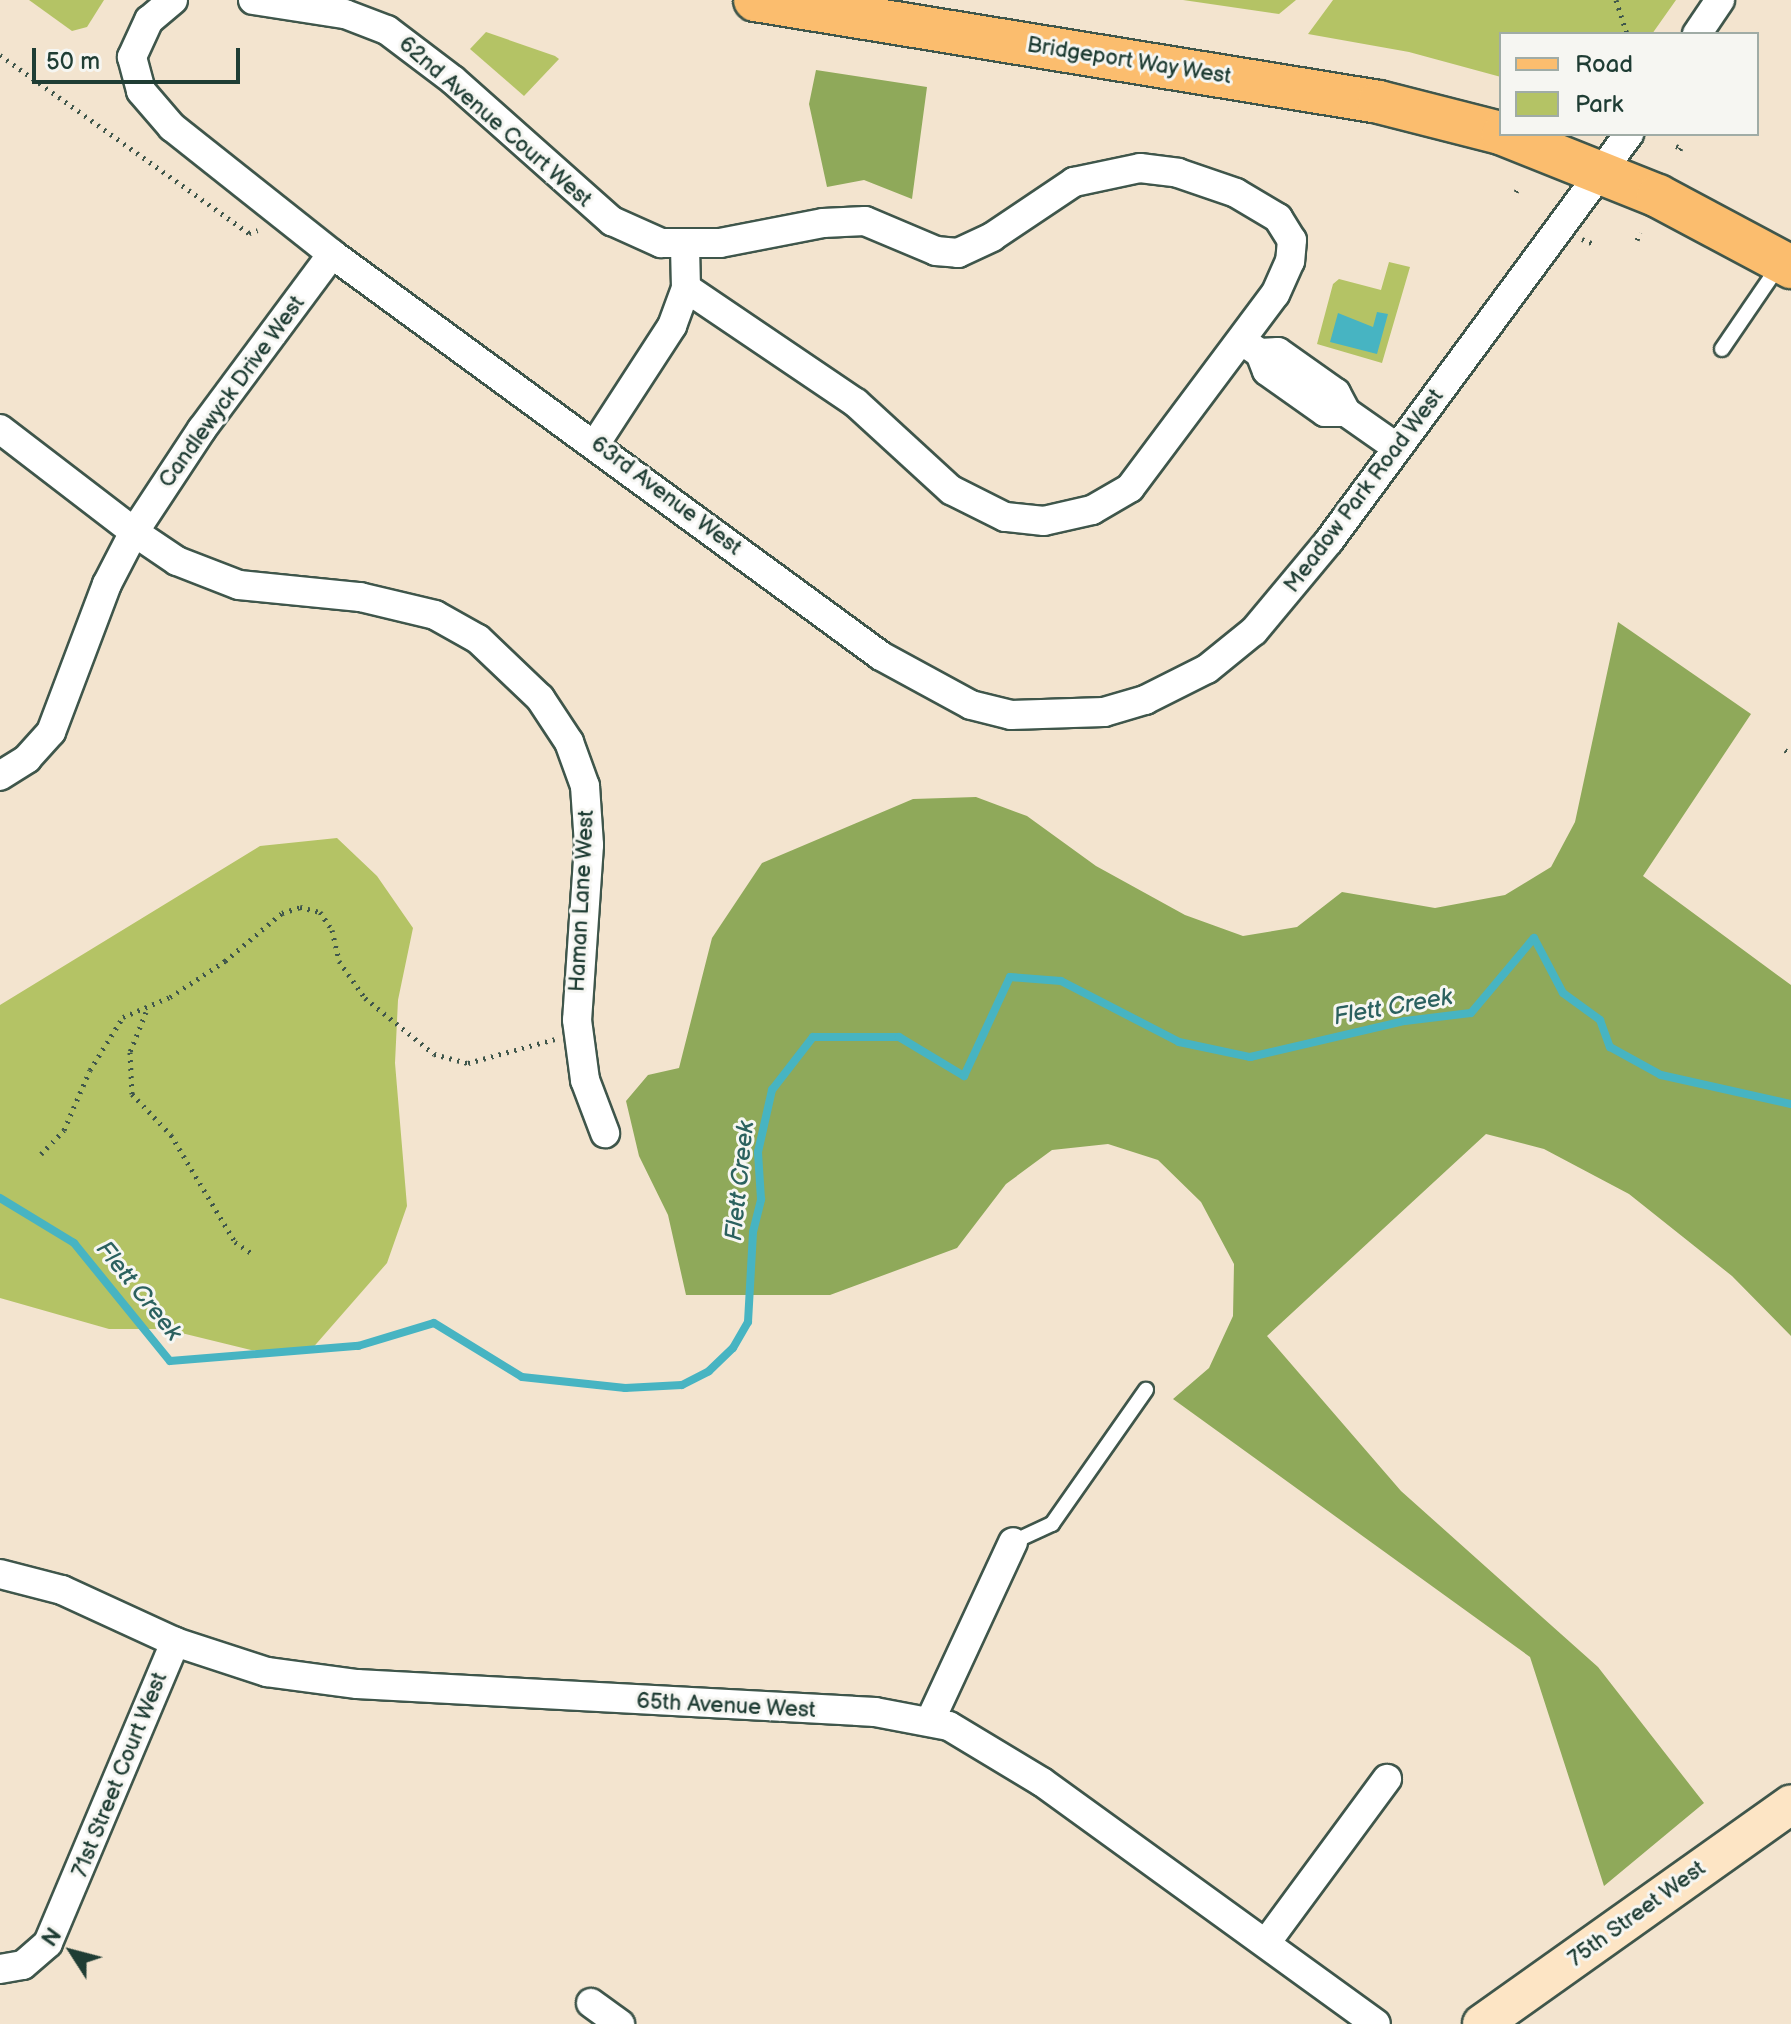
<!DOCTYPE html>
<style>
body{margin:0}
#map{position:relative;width:1791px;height:2024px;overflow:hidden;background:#f3e4cf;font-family:"Balsamiq Sans",sans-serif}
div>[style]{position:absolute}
.green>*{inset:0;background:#b4c365}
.forest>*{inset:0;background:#8fa95a}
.water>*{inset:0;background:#47b4c2}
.stream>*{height:8px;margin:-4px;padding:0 4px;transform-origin:4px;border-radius:4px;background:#47b4c2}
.path>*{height:5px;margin-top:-2.5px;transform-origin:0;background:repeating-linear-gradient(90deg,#3f564b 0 2px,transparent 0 8px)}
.roads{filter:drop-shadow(2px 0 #3f564b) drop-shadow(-2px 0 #3f564b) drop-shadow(0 2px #3f564b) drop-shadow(0 -2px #3f564b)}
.lane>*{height:14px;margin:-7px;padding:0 7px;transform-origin:7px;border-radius:7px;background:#fff}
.street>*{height:28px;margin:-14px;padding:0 14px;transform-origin:14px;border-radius:14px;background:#fff}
.secondary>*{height:38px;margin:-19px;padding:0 19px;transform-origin:19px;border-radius:19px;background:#fde5c5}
.primary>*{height:42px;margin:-21px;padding:0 21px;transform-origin:21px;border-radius:21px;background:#fbbd6e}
span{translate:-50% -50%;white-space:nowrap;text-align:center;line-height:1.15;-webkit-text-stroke:6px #f6f6f2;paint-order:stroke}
.street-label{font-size:22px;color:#1f3d34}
.water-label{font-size:24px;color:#2b615f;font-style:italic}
.legend{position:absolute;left:1499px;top:32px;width:260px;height:104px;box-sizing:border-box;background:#f6f6f2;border:2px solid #a0aca6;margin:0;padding:10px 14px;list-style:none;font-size:24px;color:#1f3d34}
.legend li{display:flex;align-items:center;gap:16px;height:40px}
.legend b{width:40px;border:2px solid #a0aca6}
.north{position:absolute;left:32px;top:1912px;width:80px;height:80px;-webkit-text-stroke:6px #f6f6f2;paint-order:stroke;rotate:306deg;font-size:22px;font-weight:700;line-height:32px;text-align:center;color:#1f3d34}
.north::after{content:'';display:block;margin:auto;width:28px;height:36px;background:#1f3d34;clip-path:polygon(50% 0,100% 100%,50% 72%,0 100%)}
.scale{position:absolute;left:32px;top:48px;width:208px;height:36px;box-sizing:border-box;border:4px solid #1f3d34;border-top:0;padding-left:10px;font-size:24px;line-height:28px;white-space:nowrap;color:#1f3d34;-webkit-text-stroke:6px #f6f6f2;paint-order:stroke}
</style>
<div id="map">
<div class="green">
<div style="clip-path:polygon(29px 0,104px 0,87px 27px,72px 31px)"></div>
<div style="clip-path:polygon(1183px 0,1296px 0,1279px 14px)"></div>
<div style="clip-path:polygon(1333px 0,1676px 0,1652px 34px,1501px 34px,1501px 77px,1409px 52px,1308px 34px)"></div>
<div style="clip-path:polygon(486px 32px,555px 56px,559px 59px,524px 96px,470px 49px)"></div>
<div style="clip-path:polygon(1389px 262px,1410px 267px,1382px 363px,1317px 344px,1333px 284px,1339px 279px,1381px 290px)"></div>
<div style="clip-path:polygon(337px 838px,377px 876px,413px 928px,398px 1000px,395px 1063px,407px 1206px,387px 1263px,310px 1351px,251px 1350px,165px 1329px,109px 1329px,0 1298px,0 1005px,260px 846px)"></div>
</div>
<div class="forest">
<div style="clip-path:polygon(816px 70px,927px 87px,912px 199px,864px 180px,827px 187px,809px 104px)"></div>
<div style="clip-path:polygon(1618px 622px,1751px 714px,1643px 876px,1791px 985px,1791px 1336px,1732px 1276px,1629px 1194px,1544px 1149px,1486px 1134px,1267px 1336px,1401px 1491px,1598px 1667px,1704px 1803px,1604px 1886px,1530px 1657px,1173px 1399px,1209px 1368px,1233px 1316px,1234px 1264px,1201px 1202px,1158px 1160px,1108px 1144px,1052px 1150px,1006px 1184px,957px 1248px,830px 1295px,686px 1295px,668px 1215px,639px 1156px,626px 1101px,648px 1075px,679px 1068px,712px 938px,762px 863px,913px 799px,976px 797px,1027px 816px,1096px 866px,1185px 915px,1243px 936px,1297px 927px,1342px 892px,1435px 908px,1505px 895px,1551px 867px,1575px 822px)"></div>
</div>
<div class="water">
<div style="clip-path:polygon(1377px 312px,1388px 314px,1377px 354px,1330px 342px,1338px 313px,1373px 327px)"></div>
</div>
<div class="stream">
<div style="left:0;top:1198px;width:87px;rotate:31.3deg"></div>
<div style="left:74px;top:1243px;width:152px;rotate:50.9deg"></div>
<div style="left:170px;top:1361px;width:189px;rotate:-4.6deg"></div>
<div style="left:358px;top:1346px;width:79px;rotate:-16.8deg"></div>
<div style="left:434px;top:1323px;width:103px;rotate:31.5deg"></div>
<div style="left:522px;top:1377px;width:104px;rotate:6.1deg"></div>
<div style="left:625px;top:1388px;width:57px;rotate:-3deg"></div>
<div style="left:682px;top:1385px;width:30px;rotate:-27deg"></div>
<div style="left:709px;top:1371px;width:33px;rotate:-44deg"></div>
<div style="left:733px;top:1348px;width:30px;rotate:-60deg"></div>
<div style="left:748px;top:1322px;width:90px;rotate:-86.8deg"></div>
<div style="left:753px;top:1232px;width:34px;rotate:-76deg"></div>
<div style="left:761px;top:1199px;width:47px;rotate:-93.7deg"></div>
<div style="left:758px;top:1152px;width:64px;rotate:-77.3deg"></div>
<div style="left:772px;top:1090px;width:67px;rotate:-52.3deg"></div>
<div style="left:813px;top:1037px;width:86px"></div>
<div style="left:899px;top:1037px;width:76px;rotate:31deg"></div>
<div style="left:964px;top:1076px;width:109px;rotate:-65.1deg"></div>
<div style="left:1010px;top:977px;width:51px;rotate:4.5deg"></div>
<div style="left:1061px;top:981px;width:133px;rotate:27.3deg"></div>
<div style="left:1179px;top:1042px;width:73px;rotate:11.9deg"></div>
<div style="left:1250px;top:1057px;width:159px;rotate:-13.1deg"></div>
<div style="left:1405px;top:1021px;width:66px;rotate:-6.9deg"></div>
<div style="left:1471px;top:1013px;width:98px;rotate:-50deg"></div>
<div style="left:1534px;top:938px;width:62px;rotate:62.2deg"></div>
<div style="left:1563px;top:993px;width:46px;rotate:36.1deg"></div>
<div style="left:1600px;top:1020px;width:29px;rotate:70deg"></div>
<div style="left:1610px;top:1047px;width:58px;rotate:28.8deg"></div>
<div style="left:1661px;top:1075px;width:133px;rotate:12.6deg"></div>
</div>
<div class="path">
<div style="left:1616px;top:0;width:36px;rotate:72deg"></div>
<div style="left:0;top:55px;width:306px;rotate:35.6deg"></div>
<div style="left:249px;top:233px;width:9px;rotate:-18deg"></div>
<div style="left:1676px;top:146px;width:5px;rotate:22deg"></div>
<div style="left:1681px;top:148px;width:6px;rotate:121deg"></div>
<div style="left:1516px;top:192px;width:4px;rotate:-63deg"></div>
<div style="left:1582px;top:239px;width:13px;rotate:23deg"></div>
<div style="left:1637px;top:240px;width:8px;rotate:-67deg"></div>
<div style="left:1785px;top:750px;width:7px;rotate:34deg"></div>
<div style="left:146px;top:1012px;width:43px;rotate:111.8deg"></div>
<div style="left:130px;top:1052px;width:42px;rotate:87.3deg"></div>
<div style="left:132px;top:1094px;width:57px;rotate:46.4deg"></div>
<div style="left:171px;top:1135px;width:125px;rotate:59.1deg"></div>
<div style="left:235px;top:1242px;width:23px;rotate:34deg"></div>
<div style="left:41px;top:1154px;width:33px;rotate:-46deg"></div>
<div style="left:64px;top:1130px;width:65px;rotate:-66.6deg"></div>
<div style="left:90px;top:1070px;width:62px;rotate:-58.1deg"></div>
<div style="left:123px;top:1017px;width:51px;rotate:-23.1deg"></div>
<div style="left:170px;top:997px;width:66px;rotate:-33.2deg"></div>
<div style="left:225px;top:961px;width:75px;rotate:-40.1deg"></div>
<div style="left:282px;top:913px;width:19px;rotate:-18deg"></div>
<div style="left:300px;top:907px;width:21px;rotate:14deg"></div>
<div style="left:320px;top:912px;width:22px;rotate:56deg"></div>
<div style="left:332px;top:930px;width:32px;rotate:77deg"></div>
<div style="left:339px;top:961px;width:45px;rotate:54.9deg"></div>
<div style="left:365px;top:998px;width:89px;rotate:39.1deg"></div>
<div style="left:434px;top:1054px;width:35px;rotate:15deg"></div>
<div style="left:468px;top:1063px;width:90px;rotate:-15.4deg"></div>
</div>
<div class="roads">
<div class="lane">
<div style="left:1722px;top:349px;width:103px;rotate:-55.7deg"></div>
<div style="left:1013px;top:1542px;width:43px;rotate:-24.8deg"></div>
<div style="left:1052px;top:1524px;width:164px;rotate:-55deg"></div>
</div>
<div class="street">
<div style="left:173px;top:0;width:31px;rotate:140deg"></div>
<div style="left:149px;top:20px;width:41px;rotate:114.7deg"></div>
<div style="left:132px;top:57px;width:35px;rotate:75deg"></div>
<div style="left:141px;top:91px;width:48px;rotate:49.3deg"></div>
<div style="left:172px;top:127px;width:204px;rotate:38.4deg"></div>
<div style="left:332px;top:254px;width:680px;rotate:36.21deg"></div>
<div style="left:881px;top:656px;width:102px;rotate:28.6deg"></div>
<div style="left:971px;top:705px;width:41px;rotate:14deg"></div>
<div style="left:1011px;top:715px;width:93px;rotate:-1.8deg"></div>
<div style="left:1104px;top:712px;width:43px;rotate:-16.3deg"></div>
<div style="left:1145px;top:700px;width:69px;rotate:-26.6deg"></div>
<div style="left:1207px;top:669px;width:60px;rotate:-39deg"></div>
<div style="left:1254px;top:631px;width:117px;rotate:-50.2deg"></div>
<div style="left:1329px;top:541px;width:506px;rotate:-53.61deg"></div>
<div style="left:253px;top:0;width:93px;rotate:8.7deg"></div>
<div style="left:345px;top:14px;width:45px;rotate:20.9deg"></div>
<div style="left:387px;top:30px;width:83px;rotate:37.1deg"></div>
<div style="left:453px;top:80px;width:213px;rotate:41.6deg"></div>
<div style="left:612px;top:221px;width:54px;rotate:24.2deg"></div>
<div style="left:661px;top:243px;width:59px"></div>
<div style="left:720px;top:243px;width:105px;rotate:-11deg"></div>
<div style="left:823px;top:223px;width:42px;rotate:-2.7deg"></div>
<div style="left:865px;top:221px;width:77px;rotate:22.9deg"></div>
<div style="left:936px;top:251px;width:22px;rotate:5deg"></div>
<div style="left:958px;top:253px;width:38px;rotate:-25deg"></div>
<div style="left:992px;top:237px;width:99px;rotate:-33.9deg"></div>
<div style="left:1074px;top:182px;width:67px;rotate:-12deg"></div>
<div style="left:1140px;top:168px;width:38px;rotate:7deg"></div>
<div style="left:1178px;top:173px;width:61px;rotate:19deg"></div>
<div style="left:1236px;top:193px;width:49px;rotate:30.8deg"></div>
<div style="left:1278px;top:218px;width:26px;rotate:58deg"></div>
<div style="left:1292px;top:240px;width:21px;rotate:95deg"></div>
<div style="left:1290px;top:261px;width:36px;rotate:114deg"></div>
<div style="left:1275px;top:294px;width:242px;rotate:126.8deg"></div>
<div style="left:1130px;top:488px;width:44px;rotate:149.9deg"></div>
<div style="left:1092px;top:510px;width:49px;rotate:167.1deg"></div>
<div style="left:1044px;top:521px;width:39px;rotate:-174deg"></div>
<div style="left:1005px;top:517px;width:60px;rotate:-153.4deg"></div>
<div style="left:951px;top:490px;width:129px;rotate:-137.5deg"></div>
<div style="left:856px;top:403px;width:205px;rotate:-145.9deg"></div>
<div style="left:1697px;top:34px;width:41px;rotate:-55.9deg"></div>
<div style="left:332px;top:254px;width:218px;rotate:126.6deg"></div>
<div style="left:202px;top:429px;width:123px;rotate:123.4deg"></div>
<div style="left:134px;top:532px;width:52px;rotate:34deg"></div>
<div style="left:177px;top:561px;width:66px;rotate:21.2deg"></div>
<div style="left:239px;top:585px;width:122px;rotate:5.7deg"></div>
<div style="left:360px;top:597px;width:77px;rotate:13.5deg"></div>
<div style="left:435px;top:615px;width:49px;rotate:29.2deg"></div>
<div style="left:478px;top:639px;width:86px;rotate:43.6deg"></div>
<div style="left:540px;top:698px;width:53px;rotate:56.6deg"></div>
<div style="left:569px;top:742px;width:47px;rotate:70deg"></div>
<div style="left:585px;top:786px;width:59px;rotate:86.1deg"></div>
<div style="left:589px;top:845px;width:175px;rotate:93.9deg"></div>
<div style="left:577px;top:1020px;width:61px;rotate:82.4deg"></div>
<div style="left:585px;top:1080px;width:57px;rotate:69.3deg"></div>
<div style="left:1245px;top:343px;width:18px;rotate:34deg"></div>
<div style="left:1260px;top:353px;width:19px;rotate:69deg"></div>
<div style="left:1267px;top:371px;width:71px;rotate:35.3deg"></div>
<div style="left:1325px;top:412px;width:21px"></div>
<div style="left:1260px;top:353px;width:18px;rotate:-3deg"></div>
<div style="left:1278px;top:352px;width:71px;rotate:35.3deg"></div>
<div style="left:1336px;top:393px;width:21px;rotate:62deg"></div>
<div style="left:1346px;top:412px;width:61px;rotate:35deg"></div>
<div style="left:0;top:429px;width:169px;rotate:37.5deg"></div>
<div style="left:134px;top:532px;width:59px;rotate:117.4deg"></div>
<div style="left:107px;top:584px;width:158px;rotate:110.7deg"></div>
<div style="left:51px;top:732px;width:36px;rotate:132deg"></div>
<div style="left:27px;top:759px;width:32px;rotate:148deg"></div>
<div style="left:596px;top:443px;width:140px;rotate:-57deg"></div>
<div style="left:672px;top:326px;width:40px;rotate:-69.8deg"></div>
<div style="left:686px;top:288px;width:42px;rotate:-91.4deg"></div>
<div style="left:0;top:1574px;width:64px;rotate:14.5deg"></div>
<div style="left:62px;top:1590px;width:124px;rotate:24.7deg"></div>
<div style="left:175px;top:1642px;width:97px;rotate:18.1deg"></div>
<div style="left:267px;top:1672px;width:91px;rotate:7.6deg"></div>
<div style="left:357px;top:1684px;width:519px;rotate:3.09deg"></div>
<div style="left:875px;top:1712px;width:75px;rotate:10.7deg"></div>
<div style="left:949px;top:1726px;width:109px;rotate:31.1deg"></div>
<div style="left:1042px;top:1782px;width:412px;rotate:35.9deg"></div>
<div style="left:930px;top:1721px;width:197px;rotate:-65.1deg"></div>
<div style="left:1266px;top:1943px;width:204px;rotate:-53.6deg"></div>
<div style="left:0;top:1969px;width:23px;rotate:-10deg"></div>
<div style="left:23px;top:1965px;width:33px;rotate:-41deg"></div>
<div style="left:48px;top:1943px;width:327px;rotate:-67.1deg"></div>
<div style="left:591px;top:2003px;width:36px;rotate:36deg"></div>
</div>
<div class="secondary">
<div style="left:1482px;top:2024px;width:379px;rotate:-35.4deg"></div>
</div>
<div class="primary">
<div style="left:755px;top:0;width:632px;rotate:9.28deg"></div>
<div style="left:1379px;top:102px;width:126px;rotate:14.3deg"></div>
<div style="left:1503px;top:134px;width:167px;rotate:21.8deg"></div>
<div style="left:1658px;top:196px;width:151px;rotate:28.1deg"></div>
</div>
</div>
<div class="street-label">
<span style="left:1129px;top:61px;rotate:9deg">Bridgeport Way West</span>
<span style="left:495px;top:122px;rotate:41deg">62nd Avenue Court West</span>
<span style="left:232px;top:392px;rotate:-54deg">Candlewyck Drive West</span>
<span style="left:1364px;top:491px;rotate:-53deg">Meadow Park Road West</span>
<span style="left:666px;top:496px;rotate:37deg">63rd Avenue West</span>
<span style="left:582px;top:901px;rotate:-87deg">Haman Lane West</span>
<span style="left:726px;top:1706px;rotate:3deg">65th Avenue West</span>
<span style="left:120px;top:1775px;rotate:-68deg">71st Street Court West</span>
<span style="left:1637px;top:1914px;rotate:-36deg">75th Street West</span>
</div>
<div class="water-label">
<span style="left:1393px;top:1007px;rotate:-10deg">Flett Creek</span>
<span style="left:740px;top:1181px;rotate:-84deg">Flett Creek</span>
<span style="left:139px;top:1291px;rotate:51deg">Flett Creek</span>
</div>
<ul class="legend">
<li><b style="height:10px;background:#fbbd6e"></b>Road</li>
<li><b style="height:22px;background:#b4c365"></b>Park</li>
</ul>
<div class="north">N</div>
<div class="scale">50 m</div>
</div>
